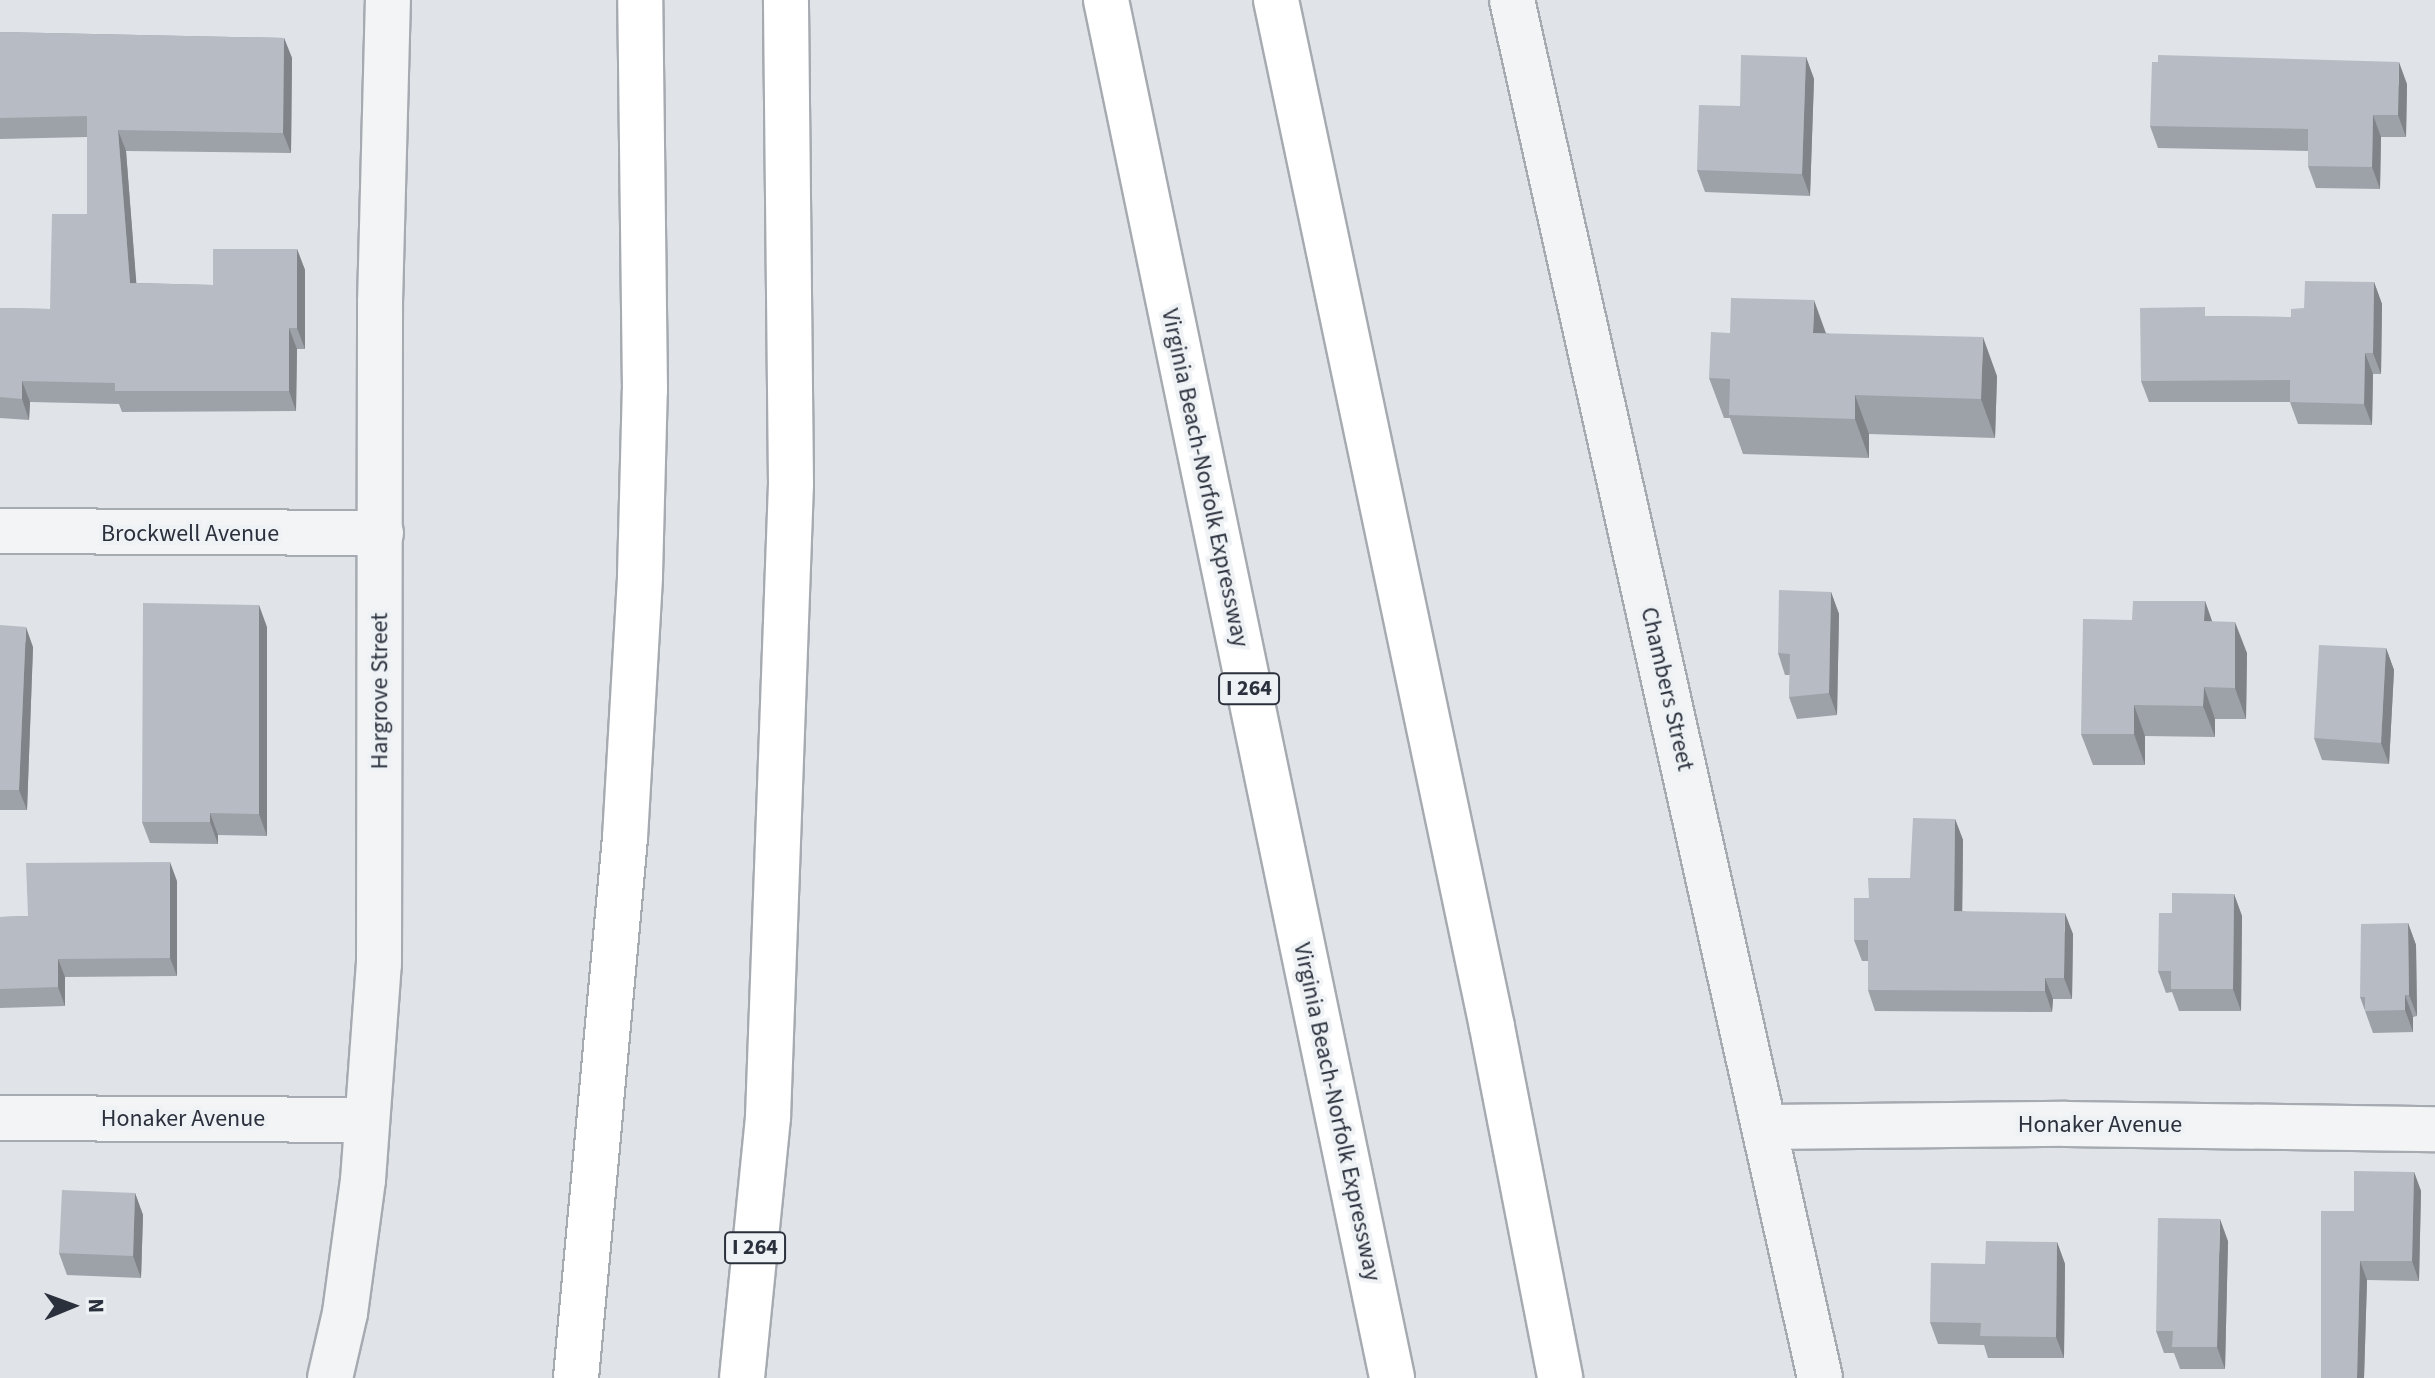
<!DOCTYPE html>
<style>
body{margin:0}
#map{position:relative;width:2435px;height:1378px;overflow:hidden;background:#e0e3e8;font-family:"Source Sans 3",sans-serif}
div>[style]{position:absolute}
.roads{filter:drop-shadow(2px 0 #a6aab1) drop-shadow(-2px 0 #a6aab1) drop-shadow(0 2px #a6aab1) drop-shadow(0 -2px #a6aab1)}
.minor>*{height:44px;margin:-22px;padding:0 22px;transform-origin:22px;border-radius:22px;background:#f2f4f6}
.motorway>*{height:44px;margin:-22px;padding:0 22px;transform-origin:22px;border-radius:22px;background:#fff}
.wall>*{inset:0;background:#9da2a9}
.shaded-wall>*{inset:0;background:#808489}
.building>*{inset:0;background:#b7bcc4}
span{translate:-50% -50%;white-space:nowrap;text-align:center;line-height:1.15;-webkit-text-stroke:8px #eff2f5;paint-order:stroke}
.shield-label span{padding:2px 6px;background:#eff2f5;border:2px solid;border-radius:6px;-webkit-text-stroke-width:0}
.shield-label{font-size:22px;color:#2a313d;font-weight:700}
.street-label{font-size:24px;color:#2a313d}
.north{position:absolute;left:32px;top:1266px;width:80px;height:80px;-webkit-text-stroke:6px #eff2f5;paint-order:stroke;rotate:89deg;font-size:22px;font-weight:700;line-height:32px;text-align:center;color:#2a313d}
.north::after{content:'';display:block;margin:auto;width:28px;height:36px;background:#2a313d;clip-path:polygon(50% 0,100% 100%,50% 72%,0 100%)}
</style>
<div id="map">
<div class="roads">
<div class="minor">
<div style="left:1512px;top:0;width:1412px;rotate:77.4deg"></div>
<div style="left:0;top:531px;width:381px;rotate:0.3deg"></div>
<div style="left:0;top:1118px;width:366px;rotate:0.3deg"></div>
<div style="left:1766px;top:1127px;width:300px;rotate:-0.6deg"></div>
<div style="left:2066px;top:1124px;width:369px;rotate:0.8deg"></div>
<div style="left:330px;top:1378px;width:67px;rotate:-77deg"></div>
<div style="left:345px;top:1313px;width:134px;rotate:-82.3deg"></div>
<div style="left:363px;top:1180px;width:217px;rotate:-85.8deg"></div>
<div style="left:379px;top:964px;width:661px;rotate:-89.91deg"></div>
<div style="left:380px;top:303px;width:303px;rotate:-88.5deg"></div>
</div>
<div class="motorway">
<div style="left:1106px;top:0;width:1407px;rotate:78.27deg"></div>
<div style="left:1276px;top:0;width:1049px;rotate:78.12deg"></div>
<div style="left:1492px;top:1027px;width:358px;rotate:79deg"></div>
<div style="left:576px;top:1378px;width:542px;rotate:-84.82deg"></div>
<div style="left:625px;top:838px;width:263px;rotate:-86.7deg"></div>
<div style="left:640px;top:575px;width:185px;rotate:-88.5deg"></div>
<div style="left:645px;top:390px;width:390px;rotate:-90.7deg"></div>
<div style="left:742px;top:1378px;width:262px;rotate:-84.3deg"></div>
<div style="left:768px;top:1117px;width:634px;rotate:-87.92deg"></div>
<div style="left:791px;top:483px;width:483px;rotate:-90.6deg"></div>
</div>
</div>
<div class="wall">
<div style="clip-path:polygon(0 32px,284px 38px,292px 58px,291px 153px,126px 151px,136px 283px,213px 285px,297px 249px,305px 270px,305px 349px,297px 349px,296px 411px,122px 412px,119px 404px,30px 402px,29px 420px,0 418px,0 308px,50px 309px,87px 214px,87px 137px,0 139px)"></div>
<div style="clip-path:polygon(1806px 57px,1814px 79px,1810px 196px,1705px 192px,1697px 170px,1740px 106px)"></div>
<div style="clip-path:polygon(2407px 84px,2406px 137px,2381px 137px,2380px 189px,2316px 188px,2308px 166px,2308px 151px,2158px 148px,2150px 126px)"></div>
<div style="clip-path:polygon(2374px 282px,2382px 304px,2381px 374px,2373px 374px,2372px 425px,2298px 424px,2290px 402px,2149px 402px,2141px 381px,2208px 316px,2291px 317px,2304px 308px)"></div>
<div style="clip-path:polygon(1826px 333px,1997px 376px,1995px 438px,1869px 434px,1869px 458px,1743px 454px,1730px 418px,1724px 418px,1709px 378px)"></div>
<div style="clip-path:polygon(1831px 592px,1839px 614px,1837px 715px,1797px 719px,1789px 697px,1790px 675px,1785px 675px,1778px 653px)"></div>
<div style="clip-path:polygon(2205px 601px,2212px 621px,2247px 653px,2246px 719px,2215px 719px,2215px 737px,2145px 736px,2145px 765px,2093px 765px,2081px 734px,2132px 620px)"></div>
<div style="clip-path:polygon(0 625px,33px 647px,27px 810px,0 810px)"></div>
<div style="clip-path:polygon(267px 627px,267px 836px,218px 835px,218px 844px,150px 843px,142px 822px)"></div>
<div style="clip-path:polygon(2386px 648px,2394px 670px,2389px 764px,2322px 760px,2314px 738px)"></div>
<div style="clip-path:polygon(1955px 819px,1963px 840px,1962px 911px,2073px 934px,2072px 999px,2053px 999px,2052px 1012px,1875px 1011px,1868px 990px,1868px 961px,1862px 961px,1854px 940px,1869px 898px,1910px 878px)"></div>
<div style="clip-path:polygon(177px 881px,177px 976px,65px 977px,65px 1006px,0 1008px,0 917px,28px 916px)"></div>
<div style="clip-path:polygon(2234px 894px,2242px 916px,2241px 1011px,2179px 1011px,2172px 992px,2166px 993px,2158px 971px,2172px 913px)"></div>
<div style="clip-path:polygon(2408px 923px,2416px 945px,2417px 1016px,2413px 1017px,2413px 1032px,2373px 1033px,2360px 997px)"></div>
<div style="clip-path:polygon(2414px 1172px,2421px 1191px,2419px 1281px,2367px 1280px,2364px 1378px,2321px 1378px,2354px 1211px)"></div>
<div style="clip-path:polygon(135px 1193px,143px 1215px,141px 1278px,67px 1275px,59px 1253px)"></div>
<div style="clip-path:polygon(2228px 1241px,2225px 1369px,2180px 1369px,2174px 1353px,2164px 1353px,2156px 1331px)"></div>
<div style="clip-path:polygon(2057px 1242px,2065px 1264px,2064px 1358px,1988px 1358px,1984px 1345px,1938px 1344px,1930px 1322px,1985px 1264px)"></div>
</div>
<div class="shaded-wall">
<div style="clip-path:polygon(284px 38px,292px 58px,291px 153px,283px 133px)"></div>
<div style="clip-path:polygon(1806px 57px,1814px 79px,1810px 196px,1802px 174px)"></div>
<div style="clip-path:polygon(2399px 62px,2407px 84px,2406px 137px,2398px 115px)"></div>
<div style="clip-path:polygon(2373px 115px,2381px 137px,2380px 189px,2372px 167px)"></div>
<div style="clip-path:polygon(118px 130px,126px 151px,138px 304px,130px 283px)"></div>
<div style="clip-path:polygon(297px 249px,305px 270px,305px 349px,297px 328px)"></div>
<div style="clip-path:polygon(2374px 282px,2382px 304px,2381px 374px,2373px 353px)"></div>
<div style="clip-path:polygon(1814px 300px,1828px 339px,1813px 333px)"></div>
<div style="clip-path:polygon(289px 328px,297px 349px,296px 411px,289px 391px)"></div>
<div style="clip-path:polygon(1983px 337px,1997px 376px,1995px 438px,1981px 399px)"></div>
<div style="clip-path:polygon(2365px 353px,2373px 374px,2372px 425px,2364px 404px)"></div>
<div style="clip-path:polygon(22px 381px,30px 402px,29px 420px,22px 399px)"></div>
<div style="clip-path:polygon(1855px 395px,1869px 434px,1869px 458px,1855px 419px)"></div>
<div style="clip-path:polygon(1831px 592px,1839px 614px,1837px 715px,1829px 693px)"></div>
<div style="clip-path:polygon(2205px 601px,2216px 633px,2204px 621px)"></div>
<div style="clip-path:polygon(259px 605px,267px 627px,267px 836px,259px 814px)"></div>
<div style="clip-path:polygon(2235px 622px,2247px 653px,2246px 719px,2235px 688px)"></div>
<div style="clip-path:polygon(26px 627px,33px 647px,27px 810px,19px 790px)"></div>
<div style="clip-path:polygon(2386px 648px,2394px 670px,2389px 764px,2381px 743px)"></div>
<div style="clip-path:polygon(2204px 687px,2215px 719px,2215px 737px,2203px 706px)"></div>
<div style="clip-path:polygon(2134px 705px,2145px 736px,2145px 765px,2134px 734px)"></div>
<div style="clip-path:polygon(210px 813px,218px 835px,218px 844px,210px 822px)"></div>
<div style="clip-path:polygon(1955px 819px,1963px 840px,1962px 932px,1954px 911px)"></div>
<div style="clip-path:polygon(170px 862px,177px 881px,177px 976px,170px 958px)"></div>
<div style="clip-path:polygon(2234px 894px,2242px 916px,2241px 1011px,2233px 989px)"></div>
<div style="clip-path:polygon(2065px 913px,2073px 934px,2072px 999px,2064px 978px)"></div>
<div style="clip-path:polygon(2408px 923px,2416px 945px,2417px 1016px,2409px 995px)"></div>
<div style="clip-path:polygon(58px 959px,65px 977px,65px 1006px,58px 987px)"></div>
<div style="clip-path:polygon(2045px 978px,2053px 999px,2052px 1012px,2045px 991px)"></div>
<div style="clip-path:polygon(2405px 995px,2413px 1017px,2413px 1032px,2405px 1010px)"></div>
<div style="clip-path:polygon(2414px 1172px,2421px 1191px,2419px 1281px,2412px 1261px)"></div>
<div style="clip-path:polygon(135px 1193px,143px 1215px,141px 1278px,133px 1256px)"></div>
<div style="clip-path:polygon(2220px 1219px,2228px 1241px,2225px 1369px,2217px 1347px)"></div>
<div style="clip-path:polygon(2057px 1242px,2065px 1264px,2064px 1358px,2056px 1337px)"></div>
<div style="clip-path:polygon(2360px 1261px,2367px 1280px,2364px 1378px,2357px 1378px)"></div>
</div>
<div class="building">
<div style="clip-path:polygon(0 32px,284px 38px,283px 133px,118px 130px,130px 283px,213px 285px,213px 249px,297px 249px,297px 328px,289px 328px,289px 391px,115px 391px,115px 383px,22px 381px,22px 399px,0 397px,0 308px,50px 309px,52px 214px,87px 214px,87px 116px,0 118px)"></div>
<div style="clip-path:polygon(1741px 55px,1806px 57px,1802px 174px,1697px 170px,1699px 105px,1740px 106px)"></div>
<div style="clip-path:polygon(2158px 55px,2399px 62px,2398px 115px,2373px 115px,2372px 167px,2308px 166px,2308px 129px,2150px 126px,2152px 62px,2158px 62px)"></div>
<div style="clip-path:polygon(2305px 281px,2374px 282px,2373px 353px,2365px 353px,2364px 404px,2290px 402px,2290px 380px,2141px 381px,2140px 308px,2205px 307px,2205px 316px,2291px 317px,2291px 309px,2304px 308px)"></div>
<div style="clip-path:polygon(1731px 298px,1814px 300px,1813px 333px,1983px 337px,1981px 399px,1855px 395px,1855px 419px,1729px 415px,1730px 379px,1709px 378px,1711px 332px,1730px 333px)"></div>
<div style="clip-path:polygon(1779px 590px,1831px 592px,1829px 693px,1789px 697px,1790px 654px,1778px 653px)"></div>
<div style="clip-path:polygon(2133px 601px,2205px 601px,2204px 621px,2235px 622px,2235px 688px,2204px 687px,2203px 706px,2134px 705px,2134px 734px,2081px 734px,2083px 619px,2132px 620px)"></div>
<div style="clip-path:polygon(143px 603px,259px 605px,259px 814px,210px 813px,210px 822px,142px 822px)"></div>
<div style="clip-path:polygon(0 625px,26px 627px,19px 790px,0 790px)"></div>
<div style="clip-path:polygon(2319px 645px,2386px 648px,2381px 743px,2314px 738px)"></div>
<div style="clip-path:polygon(1913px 818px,1955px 819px,1954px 911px,2065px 913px,2064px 978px,2045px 978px,2045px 991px,1868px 990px,1868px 940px,1854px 940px,1854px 898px,1869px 898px,1868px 878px,1910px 878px)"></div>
<div style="clip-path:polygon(170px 862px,170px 958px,58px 959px,58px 987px,0 989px,0 917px,28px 916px,26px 863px)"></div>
<div style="clip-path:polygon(2172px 893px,2234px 894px,2233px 989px,2171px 989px,2171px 971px,2158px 971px,2159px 913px,2172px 913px)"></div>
<div style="clip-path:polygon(2408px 923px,2409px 995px,2405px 995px,2405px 1010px,2365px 1011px,2365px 997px,2360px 997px,2361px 924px)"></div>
<div style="clip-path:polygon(2354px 1171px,2414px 1172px,2412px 1261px,2360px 1261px,2357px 1378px,2321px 1378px,2321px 1211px,2354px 1211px)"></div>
<div style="clip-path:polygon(62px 1190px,135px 1193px,133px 1256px,59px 1253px)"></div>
<div style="clip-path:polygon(2158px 1218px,2220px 1219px,2217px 1347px,2172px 1347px,2173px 1331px,2156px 1331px)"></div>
<div style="clip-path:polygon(1986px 1241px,2057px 1242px,2056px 1337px,1980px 1336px,1981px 1323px,1930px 1322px,1931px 1263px,1985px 1264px)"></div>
</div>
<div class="shield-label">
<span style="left:1249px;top:689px">I 264</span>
<span style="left:755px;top:1248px">I 264</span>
</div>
<div class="street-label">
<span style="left:1205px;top:478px;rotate:78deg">Virginia Beach-Norfolk Expressway</span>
<span style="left:190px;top:534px">Brockwell Avenue</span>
<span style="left:1667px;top:689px;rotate:77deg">Chambers Street</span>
<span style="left:380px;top:691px;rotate:-90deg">Hargrove Street</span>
<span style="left:1337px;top:1112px;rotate:78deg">Virginia Beach-Norfolk Expressway</span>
<span style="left:183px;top:1119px">Honaker Avenue</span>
<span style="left:2100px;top:1125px">Honaker Avenue</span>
</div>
<div class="north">N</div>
</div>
